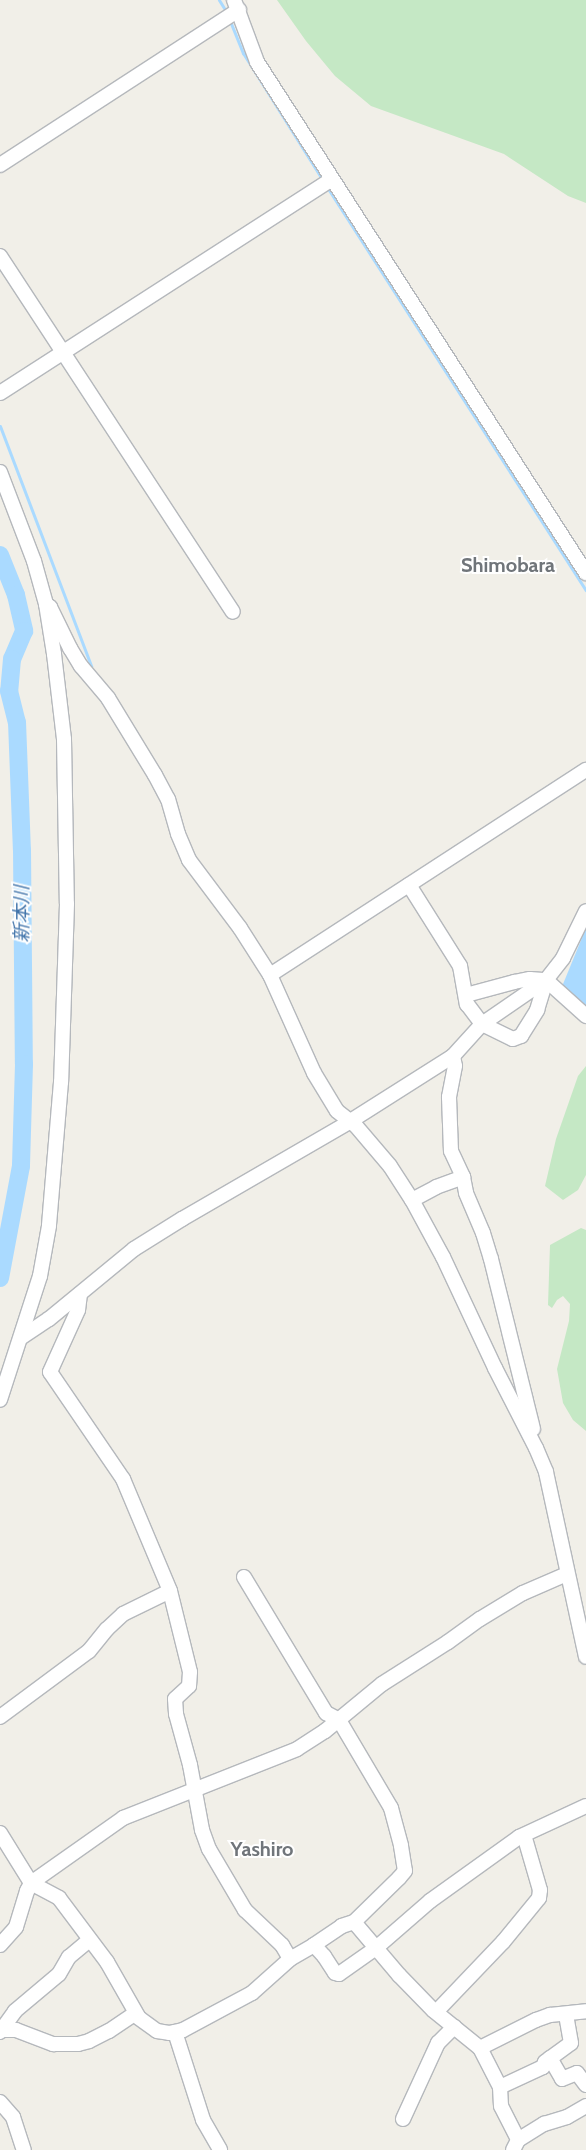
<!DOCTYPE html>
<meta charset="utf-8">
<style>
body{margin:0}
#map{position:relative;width:586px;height:2150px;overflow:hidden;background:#f1efe8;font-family:Cabin,"Noto Sans JP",sans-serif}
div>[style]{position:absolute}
.green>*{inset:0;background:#c5e8c5}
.water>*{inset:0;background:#aadaff}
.stream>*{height:3px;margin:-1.5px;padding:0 1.5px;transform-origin:1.5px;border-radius:1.5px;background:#aadaff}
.river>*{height:18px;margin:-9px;padding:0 9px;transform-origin:9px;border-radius:9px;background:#aadaff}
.roads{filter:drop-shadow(1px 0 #b5b8bc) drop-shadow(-1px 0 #b5b8bc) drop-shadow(0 1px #b5b8bc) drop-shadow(0 -1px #b5b8bc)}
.minor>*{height:14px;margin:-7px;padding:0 7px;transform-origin:7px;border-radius:7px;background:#fff}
span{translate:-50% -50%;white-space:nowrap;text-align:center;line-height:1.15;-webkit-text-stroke:4px #fff;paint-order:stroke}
.water-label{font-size:19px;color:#4174aa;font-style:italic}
.quarter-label{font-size:20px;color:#70757a;font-weight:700}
</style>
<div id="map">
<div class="green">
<div style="clip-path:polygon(277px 0,586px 0,586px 203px,568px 196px,504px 154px,371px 106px,335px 76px,306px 41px)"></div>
<div style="clip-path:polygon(586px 1066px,586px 1175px,578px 1190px,563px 1200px,545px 1186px,556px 1139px,578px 1076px)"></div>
<div style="clip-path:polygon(581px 1228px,586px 1230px,586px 1431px,573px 1420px,563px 1403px,557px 1369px,569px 1321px,570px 1304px,563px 1296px,557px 1300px,552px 1308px,548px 1305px,550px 1245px)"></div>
</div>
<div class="water">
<div style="clip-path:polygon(586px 928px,586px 1011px,561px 989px)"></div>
</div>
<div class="stream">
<div style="left:219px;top:0;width:15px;rotate:58deg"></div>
<div style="left:230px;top:21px;width:35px;rotate:68deg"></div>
<div style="left:243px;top:53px;width:152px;rotate:57.9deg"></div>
<div style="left:327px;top:187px;width:479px;rotate:57.3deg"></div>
<div style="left:0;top:426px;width:257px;rotate:69.2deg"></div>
</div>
<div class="river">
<div style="left:0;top:555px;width:43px;rotate:68.2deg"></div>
<div style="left:16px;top:595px;width:37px;rotate:77deg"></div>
<div style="left:24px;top:631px;width:30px;rotate:113deg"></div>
<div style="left:12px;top:659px;width:32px;rotate:95deg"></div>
<div style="left:9px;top:691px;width:32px;rotate:76deg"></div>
<div style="left:17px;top:722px;width:128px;rotate:87.8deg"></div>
<div style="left:22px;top:850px;width:214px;rotate:89.5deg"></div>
<div style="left:24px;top:1064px;width:102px;rotate:91.7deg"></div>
<div style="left:21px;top:1166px;width:114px;rotate:100.6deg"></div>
</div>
<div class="roads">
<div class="minor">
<div style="left:234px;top:0;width:66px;rotate:69.6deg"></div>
<div style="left:257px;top:62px;width:608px;rotate:57.23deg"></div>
<div style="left:0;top:165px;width:285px;rotate:-33deg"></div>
<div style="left:0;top:256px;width:425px;rotate:56.8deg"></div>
<div style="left:0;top:393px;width:394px;rotate:-32.8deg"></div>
<div style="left:0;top:472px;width:95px;rotate:69.1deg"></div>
<div style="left:34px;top:561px;width:45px;rotate:74.4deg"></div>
<div style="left:46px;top:604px;width:51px;rotate:80.9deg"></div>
<div style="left:54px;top:654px;width:86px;rotate:83.3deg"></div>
<div style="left:64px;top:739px;width:165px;rotate:89deg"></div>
<div style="left:67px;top:904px;width:178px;rotate:91.9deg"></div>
<div style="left:61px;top:1082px;width:144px;rotate:94.8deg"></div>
<div style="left:49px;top:1226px;width:51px;rotate:100.2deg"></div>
<div style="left:40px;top:1276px;width:130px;rotate:107.9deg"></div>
<div style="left:46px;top:604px;width:5px;rotate:37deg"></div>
<div style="left:50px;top:607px;width:46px;rotate:64deg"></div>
<div style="left:70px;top:648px;width:21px;rotate:59deg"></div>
<div style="left:81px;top:666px;width:42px;rotate:49.8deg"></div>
<div style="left:108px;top:698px;width:90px;rotate:58.6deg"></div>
<div style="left:155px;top:775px;width:27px;rotate:62deg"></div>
<div style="left:168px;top:799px;width:36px;rotate:74deg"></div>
<div style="left:178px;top:834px;width:28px;rotate:67deg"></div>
<div style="left:189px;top:860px;width:85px;rotate:53.1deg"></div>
<div style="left:240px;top:928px;width:56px;rotate:57.4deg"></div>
<div style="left:270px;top:975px;width:107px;rotate:65.8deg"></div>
<div style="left:314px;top:1073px;width:44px;rotate:58.8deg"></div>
<div style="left:337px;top:1111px;width:24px;rotate:38deg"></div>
<div style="left:356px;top:1126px;width:52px;rotate:49.6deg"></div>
<div style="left:390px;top:1166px;width:40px;rotate:57.1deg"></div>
<div style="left:412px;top:1200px;width:65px;rotate:61.5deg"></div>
<div style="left:443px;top:1257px;width:123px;rotate:64.9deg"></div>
<div style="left:495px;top:1368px;width:90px;rotate:62.9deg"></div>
<div style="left:536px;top:1448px;width:26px;rotate:67deg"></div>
<div style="left:546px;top:1472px;width:189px;rotate:77.8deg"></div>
<div style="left:409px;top:885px;width:96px;rotate:57.8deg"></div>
<div style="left:460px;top:966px;width:39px;rotate:80deg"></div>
<div style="left:467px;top:1004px;width:25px;rotate:53deg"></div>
<div style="left:482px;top:1024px;width:34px;rotate:26deg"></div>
<div style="left:513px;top:1039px;width:9px;rotate:-21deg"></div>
<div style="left:521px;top:1036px;width:31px;rotate:-58deg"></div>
<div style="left:537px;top:1010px;width:31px;rotate:-73deg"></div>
<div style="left:270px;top:975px;width:377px;rotate:-33deg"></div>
<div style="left:466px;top:995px;width:50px;rotate:-15.2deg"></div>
<div style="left:514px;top:982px;width:16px;rotate:-11deg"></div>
<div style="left:530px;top:979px;width:16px;rotate:4deg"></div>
<div style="left:546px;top:980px;width:54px;rotate:42deg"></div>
<div style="left:453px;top:1056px;width:10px;rotate:79deg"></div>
<div style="left:455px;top:1066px;width:32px;rotate:101deg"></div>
<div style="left:449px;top:1097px;width:54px;rotate:87.9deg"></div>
<div style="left:451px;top:1151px;width:29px;rotate:65deg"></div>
<div style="left:463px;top:1177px;width:16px;rotate:79deg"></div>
<div style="left:466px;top:1193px;width:43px;rotate:67deg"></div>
<div style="left:483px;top:1233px;width:27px;rotate:73deg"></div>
<div style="left:491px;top:1259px;width:175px;rotate:76.1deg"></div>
<div style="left:412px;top:1200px;width:27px;rotate:-28deg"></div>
<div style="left:436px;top:1187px;width:29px;rotate:-20deg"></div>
<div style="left:80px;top:1294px;width:16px;rotate:97deg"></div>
<div style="left:78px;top:1310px;width:68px;rotate:114.3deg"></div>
<div style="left:50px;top:1372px;width:130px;rotate:55.7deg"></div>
<div style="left:123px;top:1479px;width:121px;rotate:67.2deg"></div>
<div style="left:170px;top:1591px;width:83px;rotate:76.1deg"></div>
<div style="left:190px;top:1672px;width:14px;rotate:94deg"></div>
<div style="left:189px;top:1686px;width:19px;rotate:137deg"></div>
<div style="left:175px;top:1699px;width:15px;rotate:86deg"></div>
<div style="left:176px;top:1714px;width:53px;rotate:74.6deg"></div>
<div style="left:190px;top:1765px;width:66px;rotate:79.5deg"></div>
<div style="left:202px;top:1830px;width:20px;rotate:70deg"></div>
<div style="left:209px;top:1849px;width:71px;rotate:59.5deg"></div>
<div style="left:245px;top:1910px;width:51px;rotate:43.4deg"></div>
<div style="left:282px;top:1945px;width:16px;rotate:60deg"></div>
<div style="left:22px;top:1337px;width:32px;rotate:-34deg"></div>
<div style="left:49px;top:1319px;width:110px;rotate:-39.5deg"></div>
<div style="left:134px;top:1249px;width:57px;rotate:-32deg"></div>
<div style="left:182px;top:1219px;width:193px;rotate:-30.1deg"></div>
<div style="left:349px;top:1122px;width:123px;rotate:-32.4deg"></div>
<div style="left:453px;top:1056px;width:43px;rotate:-47.8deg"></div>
<div style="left:482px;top:1024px;width:78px;rotate:-34.5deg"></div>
<div style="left:546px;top:980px;width:28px;rotate:-52deg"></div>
<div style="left:563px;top:958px;width:52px;rotate:-63.9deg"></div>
<div style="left:244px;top:1577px;width:159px;rotate:58.9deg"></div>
<div style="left:326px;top:1713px;width:15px;rotate:28deg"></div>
<div style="left:339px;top:1720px;width:102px;rotate:59.4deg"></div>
<div style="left:391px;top:1808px;width:39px;rotate:75deg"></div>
<div style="left:401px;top:1846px;width:25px;rotate:81deg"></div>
<div style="left:405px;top:1871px;width:9px;rotate:131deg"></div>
<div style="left:399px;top:1878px;width:63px;rotate:135.6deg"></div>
<div style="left:354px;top:1922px;width:13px;rotate:162deg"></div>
<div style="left:342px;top:1926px;width:34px;rotate:146deg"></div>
<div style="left:0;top:1717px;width:111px;rotate:-36.6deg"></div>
<div style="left:89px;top:1651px;width:28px;rotate:-51deg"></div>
<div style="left:107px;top:1629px;width:22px;rotate:-43deg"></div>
<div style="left:123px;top:1614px;width:52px;rotate:-26.1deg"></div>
<div style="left:0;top:1833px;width:59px;rotate:58.2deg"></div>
<div style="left:31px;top:1883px;width:32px;rotate:28deg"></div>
<div style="left:59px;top:1898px;width:80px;rotate:53.1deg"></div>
<div style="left:107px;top:1962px;width:64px;rotate:60.3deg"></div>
<div style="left:139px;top:2018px;width:22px;rotate:36deg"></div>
<div style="left:157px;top:2031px;width:12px;rotate:9deg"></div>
<div style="left:169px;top:2033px;width:14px;rotate:-12deg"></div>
<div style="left:183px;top:2030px;width:78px;rotate:-28.2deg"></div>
<div style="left:252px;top:1993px;width:51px;rotate:-41.8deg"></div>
<div style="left:290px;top:1959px;width:28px;rotate:-30deg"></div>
<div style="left:314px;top:1945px;width:15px;rotate:48deg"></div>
<div style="left:324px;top:1956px;width:20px;rotate:57deg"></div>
<div style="left:335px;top:1973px;width:4px;rotate:14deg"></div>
<div style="left:339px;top:1974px;width:45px;rotate:-35.1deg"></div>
<div style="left:376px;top:1948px;width:72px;rotate:-41deg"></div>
<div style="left:430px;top:1901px;width:110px;rotate:-35.7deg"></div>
<div style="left:519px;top:1837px;width:74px;rotate:-24.8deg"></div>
<div style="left:354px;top:1922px;width:70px;rotate:49.7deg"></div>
<div style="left:399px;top:1975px;width:49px;rotate:45.8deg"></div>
<div style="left:433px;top:2010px;width:60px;rotate:39deg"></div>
<div style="left:480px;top:2048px;width:44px;rotate:62.9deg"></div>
<div style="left:500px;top:2087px;width:19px;rotate:87deg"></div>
<div style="left:501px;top:2106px;width:38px;rotate:63deg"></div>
<div style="left:0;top:1945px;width:24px;rotate:-48deg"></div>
<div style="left:16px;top:1927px;width:38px;rotate:-73deg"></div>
<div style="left:27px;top:1891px;width:9px;rotate:-63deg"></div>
<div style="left:31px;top:1883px;width:113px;rotate:-35.2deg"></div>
<div style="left:123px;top:1818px;width:187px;rotate:-21.6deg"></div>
<div style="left:297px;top:1749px;width:33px;rotate:-33deg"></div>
<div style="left:325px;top:1731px;width:74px;rotate:-39.5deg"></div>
<div style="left:382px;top:1684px;width:78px;rotate:-32.5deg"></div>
<div style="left:448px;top:1642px;width:39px;rotate:-36deg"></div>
<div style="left:480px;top:1619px;width:50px;rotate:-31.2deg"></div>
<div style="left:523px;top:1593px;width:48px;rotate:-23.4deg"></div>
<div style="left:436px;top:2012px;width:97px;rotate:-46.3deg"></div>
<div style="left:503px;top:1942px;width:57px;rotate:-50.7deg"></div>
<div style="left:539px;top:1898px;width:8px;rotate:-83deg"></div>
<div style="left:540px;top:1890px;width:57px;rotate:-106.2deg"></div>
<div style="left:2px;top:2030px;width:14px"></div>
<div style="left:16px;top:2030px;width:40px;rotate:21deg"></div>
<div style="left:53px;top:2044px;width:25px"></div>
<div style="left:78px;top:2044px;width:11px;rotate:-15deg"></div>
<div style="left:89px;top:2041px;width:22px;rotate:-27deg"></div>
<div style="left:109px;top:2031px;width:32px;rotate:-34deg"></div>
<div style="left:0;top:2032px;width:26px;rotate:-54deg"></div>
<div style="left:15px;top:2011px;width:57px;rotate:-40.1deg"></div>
<div style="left:59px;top:1974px;width:20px;rotate:-60deg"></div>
<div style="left:69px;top:1957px;width:26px;rotate:-40deg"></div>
<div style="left:175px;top:2032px;width:92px;rotate:72.3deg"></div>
<div style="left:203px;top:2120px;width:34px;rotate:60deg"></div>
<div style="left:480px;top:2048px;width:63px;rotate:-26.6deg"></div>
<div style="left:536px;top:2020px;width:15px;rotate:-20deg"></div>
<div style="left:550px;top:2015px;width:36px;rotate:-6deg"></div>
<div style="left:550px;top:2058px;width:24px;rotate:60deg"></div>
<div style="left:562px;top:2079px;width:16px;rotate:-22deg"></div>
<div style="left:577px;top:2073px;width:15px;rotate:53deg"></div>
<div style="left:500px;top:2087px;width:47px;rotate:-24.9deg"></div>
<div style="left:543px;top:2067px;width:5px;rotate:-68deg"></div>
<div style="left:545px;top:2062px;width:32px;rotate:-36deg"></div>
<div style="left:571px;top:2043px;width:29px;rotate:-100deg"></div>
<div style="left:0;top:2102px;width:20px;rotate:49deg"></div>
<div style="left:13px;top:2117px;width:35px;rotate:72deg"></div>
<div style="left:403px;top:2119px;width:84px;rotate:-65.3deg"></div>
<div style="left:438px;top:2043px;width:23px;rotate:-45deg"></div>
<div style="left:513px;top:2150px;width:11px;rotate:-63deg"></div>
<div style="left:518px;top:2140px;width:31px;rotate:-32deg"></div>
<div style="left:544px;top:2124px;width:24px;rotate:-17deg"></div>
<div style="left:567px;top:2117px;width:22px;rotate:-30deg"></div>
</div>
</div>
<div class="water-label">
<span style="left:22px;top:914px;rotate:-90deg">新本川</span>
</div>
<div class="quarter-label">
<span style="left:508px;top:565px">Shimobara</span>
<span style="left:262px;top:1849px">Yashiro</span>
</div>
</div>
